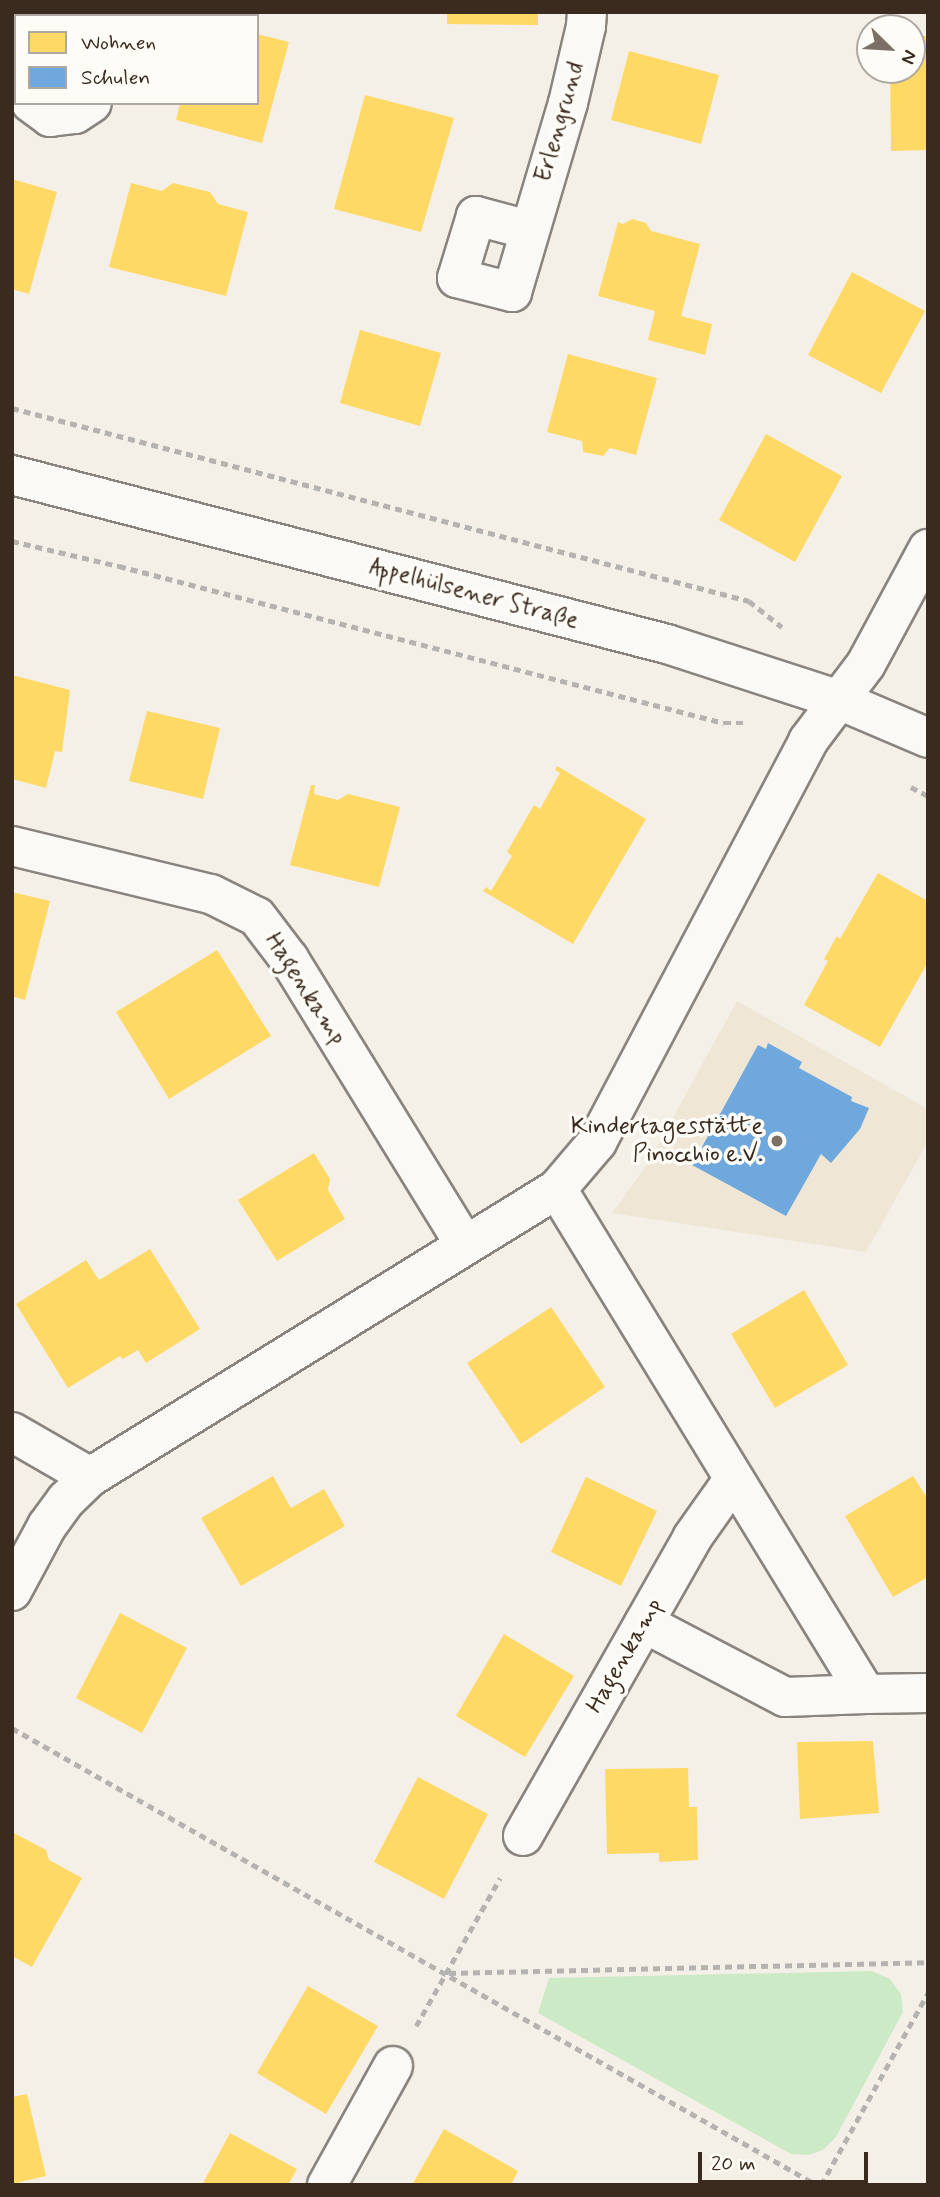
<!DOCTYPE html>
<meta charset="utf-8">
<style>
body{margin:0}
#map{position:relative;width:940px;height:2197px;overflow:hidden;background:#f4f0e8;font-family:Mynerve,sans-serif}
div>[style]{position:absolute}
.built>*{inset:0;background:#efe6d6}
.green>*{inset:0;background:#cceac6}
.homes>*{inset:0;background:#ffd966}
.schools>*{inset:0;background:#6fa8dc}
.path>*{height:4.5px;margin-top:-2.25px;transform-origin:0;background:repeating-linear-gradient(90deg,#b5b3af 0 7px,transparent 0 12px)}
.roads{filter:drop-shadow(2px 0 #89847e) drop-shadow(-2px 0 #89847e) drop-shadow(0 2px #89847e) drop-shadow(0 -2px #89847e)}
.minor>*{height:38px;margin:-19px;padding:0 19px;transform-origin:19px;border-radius:19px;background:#faf9f6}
.dots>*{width:19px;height:19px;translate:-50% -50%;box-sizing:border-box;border:4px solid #fdfcf7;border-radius:50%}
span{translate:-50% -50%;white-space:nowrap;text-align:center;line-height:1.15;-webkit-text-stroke:7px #fdfcf7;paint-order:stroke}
.street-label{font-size:24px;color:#3b2a1e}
.poi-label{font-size:24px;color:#3b2a1e}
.right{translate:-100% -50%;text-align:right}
.frame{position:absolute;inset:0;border:14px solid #3b2a1e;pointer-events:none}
.legend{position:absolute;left:14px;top:14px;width:245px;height:91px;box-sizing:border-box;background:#fdfcf7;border:2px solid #afa8a0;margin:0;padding:9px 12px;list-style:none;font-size:21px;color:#3b2a1e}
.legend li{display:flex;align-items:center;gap:14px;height:35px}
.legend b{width:35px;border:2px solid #afa8a0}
.north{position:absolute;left:856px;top:14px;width:70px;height:70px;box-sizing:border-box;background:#fdfcf7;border:2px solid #afa8a0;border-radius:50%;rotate:114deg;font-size:19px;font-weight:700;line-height:28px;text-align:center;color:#3b2a1e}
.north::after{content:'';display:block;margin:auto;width:24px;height:32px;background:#7c6f65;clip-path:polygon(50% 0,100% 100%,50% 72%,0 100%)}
.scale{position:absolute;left:698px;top:2152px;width:170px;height:32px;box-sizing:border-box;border:4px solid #3b2a1e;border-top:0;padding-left:9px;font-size:21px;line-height:24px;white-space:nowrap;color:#3b2a1e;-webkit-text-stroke:5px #fdfcf7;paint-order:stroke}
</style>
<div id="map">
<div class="built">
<div style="clip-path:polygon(737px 1001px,928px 1109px,928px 1141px,866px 1252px,612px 1213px,648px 1163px)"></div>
</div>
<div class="green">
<div style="clip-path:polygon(872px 1971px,890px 1979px,901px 1994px,903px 2012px,836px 2137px,823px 2150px,808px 2155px,791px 2154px,538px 2013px,549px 1978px)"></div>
</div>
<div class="homes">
<div style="clip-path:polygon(447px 12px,538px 12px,538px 25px,447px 24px)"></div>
<div style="clip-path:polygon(257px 34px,289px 42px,262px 143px,176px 120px,180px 103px,257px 103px)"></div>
<div style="clip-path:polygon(912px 36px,928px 36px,928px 150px,891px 151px,890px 70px,912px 70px)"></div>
<div style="clip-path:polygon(629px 51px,719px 75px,701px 144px,611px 120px)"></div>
<div style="clip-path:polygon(365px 95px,454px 118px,421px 232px,334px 209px)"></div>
<div style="clip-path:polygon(12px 179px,57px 192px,29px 294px,12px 289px)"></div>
<div style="clip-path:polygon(131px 183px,162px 191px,173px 183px,210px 192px,218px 204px,248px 212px,226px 296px,109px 267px)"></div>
<div style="clip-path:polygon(632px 219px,646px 223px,651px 231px,700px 244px,681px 316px,712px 324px,705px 355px,648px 340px,655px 311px,598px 296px,618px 222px,623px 224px)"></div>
<div style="clip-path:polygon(852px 272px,925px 311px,881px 393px,808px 355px)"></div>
<div style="clip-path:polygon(360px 330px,441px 353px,420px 426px,340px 403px)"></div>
<div style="clip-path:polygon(568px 354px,657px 378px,636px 455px,610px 448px,603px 456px,583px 452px,582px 441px,547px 432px)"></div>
<div style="clip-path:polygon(766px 434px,842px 476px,795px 562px,719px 520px)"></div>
<div style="clip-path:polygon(12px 675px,70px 690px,62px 752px,55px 751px,46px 788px,12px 779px)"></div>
<div style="clip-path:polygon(147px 711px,220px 728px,203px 799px,129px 781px)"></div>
<div style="clip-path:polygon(557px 766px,646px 819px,573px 944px,483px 891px,486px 887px,491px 891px,512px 856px,507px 852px,534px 805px,540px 809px,560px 773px,555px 770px)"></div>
<div style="clip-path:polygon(311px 785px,315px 785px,314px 794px,338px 800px,348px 794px,400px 807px,379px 887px,290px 865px)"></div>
<div style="clip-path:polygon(878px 873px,928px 901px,928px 962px,880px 1047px,804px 1005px,828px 961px,824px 959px,837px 936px,840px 939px)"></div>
<div style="clip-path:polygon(12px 892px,50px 901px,25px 1000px,12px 996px)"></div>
<div style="clip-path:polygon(217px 950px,271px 1036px,169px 1099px,116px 1012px)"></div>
<div style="clip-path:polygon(314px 1153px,330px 1179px,328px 1190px,345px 1219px,277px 1261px,238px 1200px)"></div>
<div style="clip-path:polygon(150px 1249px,200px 1329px,146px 1363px,138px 1350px,123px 1359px,120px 1356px,68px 1388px,16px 1304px,86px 1260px,99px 1280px)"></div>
<div style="clip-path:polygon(804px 1290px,848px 1365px,775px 1408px,731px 1334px)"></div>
<div style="clip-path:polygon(551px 1307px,605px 1387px,521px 1444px,467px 1363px)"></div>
<div style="clip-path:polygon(273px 1476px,291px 1508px,324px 1489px,345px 1526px,241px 1586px,201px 1518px)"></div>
<div style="clip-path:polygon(913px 1476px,928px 1499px,928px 1577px,893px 1597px,845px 1516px)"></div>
<div style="clip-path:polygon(586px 1477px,657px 1511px,621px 1586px,551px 1552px)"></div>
<div style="clip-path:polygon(120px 1613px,187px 1648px,142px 1733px,76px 1698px)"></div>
<div style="clip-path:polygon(504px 1634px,574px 1676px,525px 1757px,456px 1716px)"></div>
<div style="clip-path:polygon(873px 1741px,879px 1813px,800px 1819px,797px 1742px)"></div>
<div style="clip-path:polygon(688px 1768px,689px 1807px,697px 1807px,698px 1860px,659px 1862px,659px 1853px,607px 1854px,605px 1769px)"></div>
<div style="clip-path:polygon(418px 1777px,488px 1814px,444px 1899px,374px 1862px)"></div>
<div style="clip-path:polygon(12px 1832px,46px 1850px,49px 1860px,82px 1878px,32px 1967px,12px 1956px)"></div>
<div style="clip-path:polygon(308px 1986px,378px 2026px,326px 2114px,257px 2073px)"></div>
<div style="clip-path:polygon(27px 2094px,46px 2176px,12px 2184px,12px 2097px)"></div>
<div style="clip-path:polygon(444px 2129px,518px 2171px,511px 2185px,412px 2185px)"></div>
<div style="clip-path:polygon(230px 2133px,297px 2169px,288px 2185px,202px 2185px)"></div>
</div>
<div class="schools">
<div style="clip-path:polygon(768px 1043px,802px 1062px,799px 1068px,852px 1097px,851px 1101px,869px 1108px,860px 1129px,831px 1163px,821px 1154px,786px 1216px,692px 1165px,758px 1045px,766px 1049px)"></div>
</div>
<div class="path">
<div style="left:12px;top:408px;width:762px;rotate:14.67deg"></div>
<div style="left:749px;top:601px;width:42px;rotate:38.2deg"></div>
<div style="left:12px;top:541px;width:110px;rotate:13.2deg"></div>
<div style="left:119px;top:566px;width:625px;rotate:14.55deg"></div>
<div style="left:724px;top:723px;width:20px"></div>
<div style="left:911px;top:787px;width:19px;rotate:28deg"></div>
<div style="left:12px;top:1728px;width:926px;rotate:29.58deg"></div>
<div style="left:449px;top:1973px;width:479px;rotate:-1.3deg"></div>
<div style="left:416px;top:2026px;width:170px;rotate:-60.4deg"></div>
<div style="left:821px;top:2185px;width:220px;rotate:-60.9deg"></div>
</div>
<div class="roads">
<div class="minor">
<div style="left:53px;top:16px;width:5px;rotate:-53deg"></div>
<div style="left:121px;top:16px;width:4px;rotate:-76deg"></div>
<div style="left:31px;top:103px;width:24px;rotate:36deg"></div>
<div style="left:50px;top:117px;width:25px;rotate:-7deg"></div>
<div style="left:75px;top:114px;width:20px;rotate:-33deg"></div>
<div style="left:529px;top:230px;width:55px;rotate:-165.2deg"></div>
<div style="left:476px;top:216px;width:65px;rotate:107deg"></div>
<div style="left:457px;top:278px;width:57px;rotate:14.3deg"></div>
<div style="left:512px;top:292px;width:197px;rotate:-73.5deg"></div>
<div style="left:568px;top:103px;width:79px;rotate:-76.8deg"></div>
<div style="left:586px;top:26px;width:14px;rotate:-86deg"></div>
<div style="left:12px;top:475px;width:676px;rotate:14.47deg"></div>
<div style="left:667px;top:644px;width:181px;rotate:18deg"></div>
<div style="left:839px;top:700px;width:97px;rotate:23.1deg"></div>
<div style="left:12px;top:846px;width:205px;rotate:13.6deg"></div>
<div style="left:211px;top:894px;width:51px;rotate:26.6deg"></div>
<div style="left:257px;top:917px;width:53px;rotate:52.7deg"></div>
<div style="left:289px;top:959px;width:334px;rotate:58.4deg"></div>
<div style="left:557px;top:1189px;width:592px;rotate:58.54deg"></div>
<div style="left:866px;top:1694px;width:62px;rotate:-0.9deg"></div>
<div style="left:12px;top:1432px;width:90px;rotate:30deg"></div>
<div style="left:12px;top:1591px;width:74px;rotate:-61.7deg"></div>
<div style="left:47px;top:1526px;width:32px;rotate:-54deg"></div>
<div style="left:66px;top:1500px;width:33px;rotate:-44deg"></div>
<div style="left:90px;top:1477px;width:549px;rotate:-31.66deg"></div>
<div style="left:557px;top:1189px;width:62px;rotate:-49.6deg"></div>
<div style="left:597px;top:1142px;width:453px;rotate:-62.2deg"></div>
<div style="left:808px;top:741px;width:96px;rotate:-53deg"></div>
<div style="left:866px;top:664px;width:131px;rotate:-61.7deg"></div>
<div style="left:644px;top:1623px;width:159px;rotate:27.7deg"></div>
<div style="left:785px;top:1697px;width:81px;rotate:-2.1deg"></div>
<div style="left:523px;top:1836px;width:343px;rotate:-60.4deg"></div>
<div style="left:692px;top:1538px;width:71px;rotate:-54.7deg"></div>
<div style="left:327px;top:2185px;width:136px;rotate:-61deg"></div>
</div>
</div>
<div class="dots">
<div style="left:777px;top:1141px;background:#7c6f65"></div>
</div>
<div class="street-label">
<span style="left:560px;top:122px;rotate:-74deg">Erlengrund</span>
<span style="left:474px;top:594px;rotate:15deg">Appelhülsener Straße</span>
<span style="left:305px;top:989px;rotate:57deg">Hagenkamp</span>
<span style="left:625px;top:1656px;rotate:-60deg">Hagenkamp</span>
</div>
<div class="poi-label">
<span class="right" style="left:763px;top:1141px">Kindertagesstätte<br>Pinocchio e.V.</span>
</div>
<div class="frame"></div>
<ul class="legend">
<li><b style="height:19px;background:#ffd966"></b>Wohnen</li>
<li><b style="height:19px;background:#6fa8dc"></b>Schulen</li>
</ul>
<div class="north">N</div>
<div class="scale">20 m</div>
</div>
